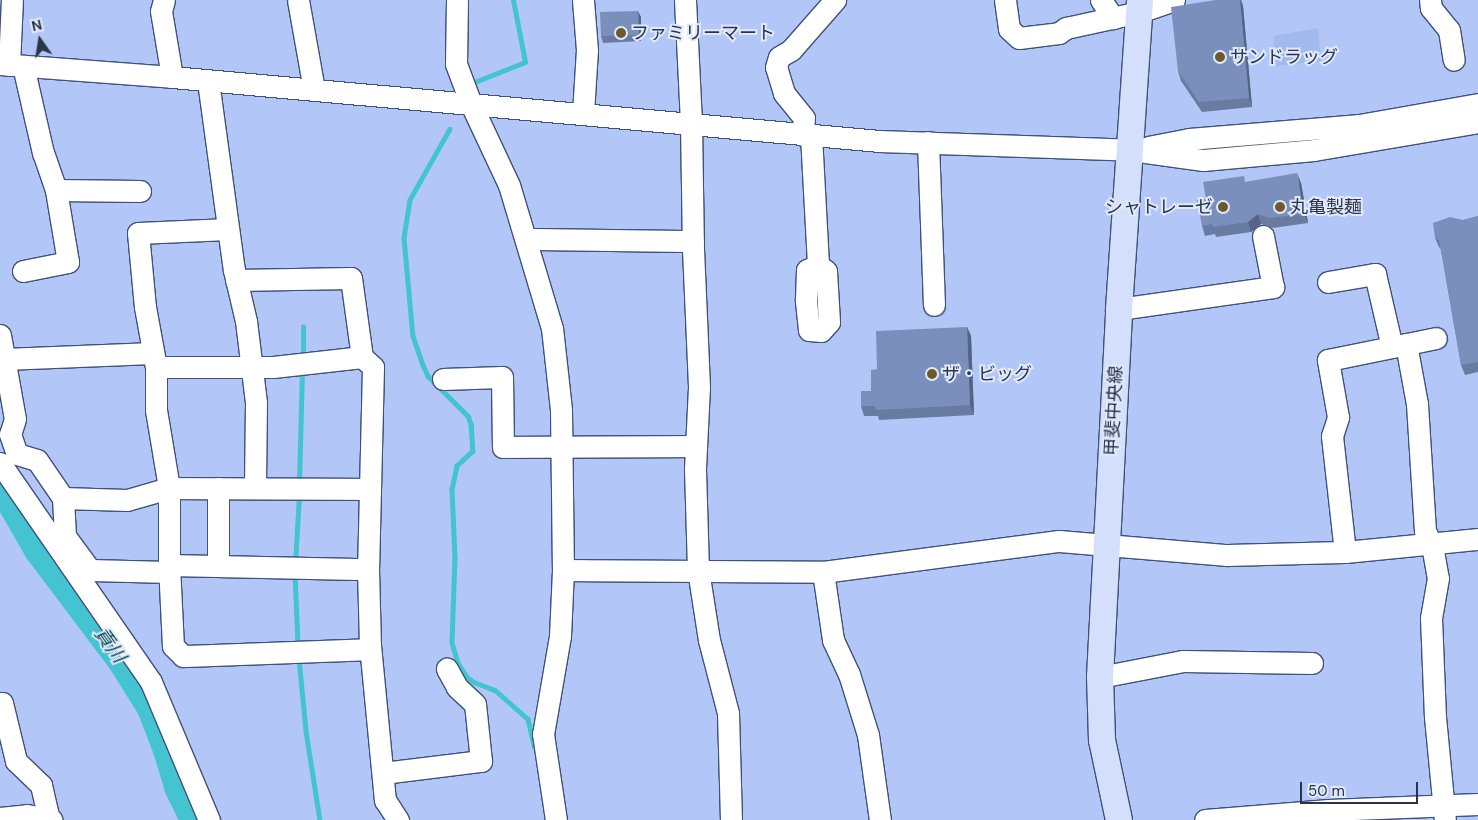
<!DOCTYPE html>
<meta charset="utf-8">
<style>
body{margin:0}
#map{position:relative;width:1478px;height:820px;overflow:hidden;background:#b2c7f7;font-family:"DM Sans","Noto Sans JP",sans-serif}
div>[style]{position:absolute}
.built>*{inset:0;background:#a3baef}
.stream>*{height:4.5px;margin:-2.25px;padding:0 2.25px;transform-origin:2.25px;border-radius:2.25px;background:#44c3d1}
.river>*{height:28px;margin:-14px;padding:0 14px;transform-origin:14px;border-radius:14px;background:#44c3d1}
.roads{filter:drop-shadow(1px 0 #40517a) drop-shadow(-1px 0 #40517a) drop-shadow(0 1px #40517a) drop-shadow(0 -1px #40517a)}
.minor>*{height:21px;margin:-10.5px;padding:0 10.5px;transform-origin:10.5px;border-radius:10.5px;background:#fff}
.major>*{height:26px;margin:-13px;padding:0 13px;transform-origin:13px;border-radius:13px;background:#d4e0fb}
.wall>*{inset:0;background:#6a7ba2}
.shaded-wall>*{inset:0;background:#566484}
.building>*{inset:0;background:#7b8fbc}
.dots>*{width:14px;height:14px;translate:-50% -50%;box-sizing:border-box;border:2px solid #dfe8fc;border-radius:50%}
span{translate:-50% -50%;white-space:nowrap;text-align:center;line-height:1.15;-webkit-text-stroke:4px #dfe8fc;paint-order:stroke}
.poi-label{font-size:18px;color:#2c3548}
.left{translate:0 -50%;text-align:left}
.right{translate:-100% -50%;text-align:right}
.street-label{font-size:18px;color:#2c3548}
.water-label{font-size:19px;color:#084248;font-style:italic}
.north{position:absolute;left:15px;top:15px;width:50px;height:50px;-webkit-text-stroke:4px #dfe8fc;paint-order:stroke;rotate:347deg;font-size:14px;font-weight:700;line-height:20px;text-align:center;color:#2c3548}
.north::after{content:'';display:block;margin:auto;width:18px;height:22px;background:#2c3548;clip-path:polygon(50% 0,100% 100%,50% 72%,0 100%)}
.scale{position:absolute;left:1300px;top:782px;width:118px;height:22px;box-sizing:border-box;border:2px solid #2c3548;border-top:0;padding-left:6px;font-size:15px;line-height:18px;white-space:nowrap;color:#2c3548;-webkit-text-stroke:4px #dfe8fc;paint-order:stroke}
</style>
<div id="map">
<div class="built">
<div style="clip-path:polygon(1318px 28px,1321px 61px,1277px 66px,1273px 36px)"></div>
</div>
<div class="stream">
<div style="left:472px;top:83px;width:57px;rotate:-21.6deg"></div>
<div style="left:525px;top:62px;width:63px;rotate:-101deg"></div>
<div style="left:450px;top:129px;width:81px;rotate:119.4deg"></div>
<div style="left:410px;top:200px;width:38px;rotate:99deg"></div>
<div style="left:404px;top:238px;width:98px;rotate:84.8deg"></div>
<div style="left:413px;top:336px;width:31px;rotate:71deg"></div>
<div style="left:423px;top:365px;width:12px;rotate:66deg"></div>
<div style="left:428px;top:376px;width:57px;rotate:45deg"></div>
<div style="left:468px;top:416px;width:9px;rotate:69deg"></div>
<div style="left:471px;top:424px;width:27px;rotate:86deg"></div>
<div style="left:473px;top:451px;width:22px;rotate:137deg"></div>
<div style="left:457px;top:466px;width:24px;rotate:102deg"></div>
<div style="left:452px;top:489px;width:68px;rotate:87.5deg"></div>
<div style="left:455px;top:557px;width:86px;rotate:92deg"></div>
<div style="left:452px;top:643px;width:21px;rotate:73deg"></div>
<div style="left:458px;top:663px;width:17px;rotate:57deg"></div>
<div style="left:467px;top:677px;width:9px;rotate:36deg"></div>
<div style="left:474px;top:682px;width:22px;rotate:21deg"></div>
<div style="left:495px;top:690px;width:44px;rotate:41.3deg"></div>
<div style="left:528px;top:719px;width:28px;rotate:77deg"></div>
<div style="left:303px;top:358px;width:31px;rotate:-90deg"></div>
<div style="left:299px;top:483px;width:112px;rotate:-88.5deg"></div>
<div style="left:295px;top:563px;width:68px;rotate:-86.6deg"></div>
<div style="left:295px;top:573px;width:72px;rotate:87.6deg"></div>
<div style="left:299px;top:658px;width:73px;rotate:84.5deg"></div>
<div style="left:306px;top:731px;width:90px;rotate:81.1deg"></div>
</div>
<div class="river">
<div style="left:0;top:484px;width:76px;rotate:60.1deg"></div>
<div style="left:38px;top:550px;width:138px;rotate:53deg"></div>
<div style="left:121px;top:660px;width:57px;rotate:58deg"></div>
<div style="left:151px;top:708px;width:45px;rotate:69.1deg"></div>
<div style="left:167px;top:750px;width:39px;rotate:73deg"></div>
<div style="left:178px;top:787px;width:37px;rotate:64deg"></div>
</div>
<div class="roads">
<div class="minor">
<div style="left:164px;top:0;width:11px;rotate:105deg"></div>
<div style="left:161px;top:11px;width:67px;rotate:80.5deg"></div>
<div style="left:298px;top:0;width:91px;rotate:79.9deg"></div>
<div style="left:457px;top:0;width:64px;rotate:90.9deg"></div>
<div style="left:456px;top:64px;width:43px;rotate:69.4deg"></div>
<div style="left:471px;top:104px;width:89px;rotate:64.9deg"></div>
<div style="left:509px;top:185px;width:149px;rotate:73.3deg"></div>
<div style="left:552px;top:328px;width:82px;rotate:83.7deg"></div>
<div style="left:561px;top:410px;width:160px;rotate:89.3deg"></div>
<div style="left:563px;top:570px;width:66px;rotate:92.6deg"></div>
<div style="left:560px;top:636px;width:99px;rotate:99.8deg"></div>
<div style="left:543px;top:734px;width:87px;rotate:81.4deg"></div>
<div style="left:685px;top:0;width:123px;rotate:87.2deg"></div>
<div style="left:691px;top:123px;width:126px;rotate:89.1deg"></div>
<div style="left:693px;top:249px;width:138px;rotate:87.5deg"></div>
<div style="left:699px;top:387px;width:82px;rotate:92.8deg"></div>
<div style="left:695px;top:469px;width:101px;rotate:88.3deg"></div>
<div style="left:698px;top:570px;width:71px;rotate:81.1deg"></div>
<div style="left:709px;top:640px;width:75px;rotate:75.4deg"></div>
<div style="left:728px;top:713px;width:107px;rotate:88.4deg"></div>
<div style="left:1005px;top:0;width:29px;rotate:82deg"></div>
<div style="left:1009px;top:29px;width:13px;rotate:42deg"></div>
<div style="left:1019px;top:38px;width:40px;rotate:-7.1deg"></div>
<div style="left:1059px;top:33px;width:9px;rotate:-36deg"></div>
<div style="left:1066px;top:28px;width:75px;rotate:-12.4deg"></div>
<div style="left:1139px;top:12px;width:37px;rotate:-19deg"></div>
<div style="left:1101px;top:0;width:22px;rotate:56deg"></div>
<div style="left:1430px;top:0;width:8px;rotate:83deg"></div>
<div style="left:1431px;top:8px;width:28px;rotate:51deg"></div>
<div style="left:1449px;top:30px;width:30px;rotate:81deg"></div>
<div style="left:0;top:64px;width:172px;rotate:4.3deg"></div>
<div style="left:172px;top:77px;width:710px;rotate:5.17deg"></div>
<div style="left:879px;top:141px;width:252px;rotate:2deg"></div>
<div style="left:1131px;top:150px;width:73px;rotate:7.9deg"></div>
<div style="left:1203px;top:160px;width:111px;rotate:-5.1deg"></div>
<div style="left:1314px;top:150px;width:166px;rotate:-9.7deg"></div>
<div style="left:9px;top:65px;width:65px;rotate:-87.4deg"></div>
<div style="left:208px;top:81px;width:191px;rotate:82.2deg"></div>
<div style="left:234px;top:270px;width:52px;rotate:76.8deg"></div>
<div style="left:246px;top:321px;width:83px;rotate:83deg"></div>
<div style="left:256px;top:403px;width:85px;rotate:90.7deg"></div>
<div style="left:583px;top:113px;width:63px;rotate:-86.4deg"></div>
<div style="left:587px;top:50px;width:50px;rotate:-94.6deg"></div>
<div style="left:803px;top:135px;width:17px;rotate:-87deg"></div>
<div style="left:804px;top:118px;width:32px;rotate:-129deg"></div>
<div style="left:784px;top:93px;width:27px;rotate:-107deg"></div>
<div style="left:776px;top:67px;width:10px;rotate:-73deg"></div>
<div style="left:779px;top:57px;width:14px;rotate:-30deg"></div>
<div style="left:791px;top:50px;width:67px;rotate:-48.7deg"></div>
<div style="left:811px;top:135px;width:130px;rotate:86.9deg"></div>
<div style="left:928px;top:142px;width:163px;rotate:87.9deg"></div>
<div style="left:1148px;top:147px;width:42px;rotate:-11deg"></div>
<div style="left:1189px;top:139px;width:171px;rotate:-4.7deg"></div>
<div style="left:1359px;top:125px;width:121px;rotate:-10deg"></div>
<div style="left:56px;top:190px;width:84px;rotate:0.7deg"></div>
<div style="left:228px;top:229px;width:90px;rotate:177.5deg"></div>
<div style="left:138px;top:233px;width:74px;rotate:84.6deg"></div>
<div style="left:145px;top:307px;width:61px;rotate:79.6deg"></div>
<div style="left:156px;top:367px;width:43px;rotate:90deg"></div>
<div style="left:156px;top:410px;width:79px;rotate:80.5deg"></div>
<div style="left:169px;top:488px;width:77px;rotate:90deg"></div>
<div style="left:169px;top:565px;width:81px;rotate:87.2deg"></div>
<div style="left:173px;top:646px;width:14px;rotate:45deg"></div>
<div style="left:183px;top:656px;width:187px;rotate:-2.1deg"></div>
<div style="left:527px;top:239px;width:166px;rotate:0.7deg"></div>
<div style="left:818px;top:265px;width:10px;rotate:37deg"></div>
<div style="left:826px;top:271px;width:51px;rotate:86.6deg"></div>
<div style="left:829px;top:322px;width:12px;rotate:132deg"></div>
<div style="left:821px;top:331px;width:12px;rotate:-175deg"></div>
<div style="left:809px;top:330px;width:31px;rotate:-96deg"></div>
<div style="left:806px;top:299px;width:29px;rotate:-88deg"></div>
<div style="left:807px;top:270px;width:12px;rotate:-24deg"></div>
<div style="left:23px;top:271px;width:46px;rotate:-11.3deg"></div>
<div style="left:68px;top:262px;width:73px;rotate:-99.5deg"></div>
<div style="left:56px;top:190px;width:39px;rotate:-109deg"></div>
<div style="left:43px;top:153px;width:89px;rotate:-102.9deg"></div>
<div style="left:236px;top:280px;width:115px;rotate:-1deg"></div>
<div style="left:351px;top:278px;width:80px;rotate:82.1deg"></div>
<div style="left:1328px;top:282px;width:48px;rotate:-9.7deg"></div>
<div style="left:1375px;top:274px;width:75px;rotate:76.9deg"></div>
<div style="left:1119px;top:309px;width:156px;rotate:-8.1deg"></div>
<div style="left:1273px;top:287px;width:52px;rotate:-101.1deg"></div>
<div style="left:0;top:335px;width:85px;rotate:79.9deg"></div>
<div style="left:15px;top:419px;width:16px;rotate:108deg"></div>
<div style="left:10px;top:434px;width:21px;rotate:71deg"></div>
<div style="left:17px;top:454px;width:21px;rotate:17deg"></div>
<div style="left:37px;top:460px;width:46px;rotate:55.6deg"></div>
<div style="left:1406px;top:344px;width:61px;rotate:79.6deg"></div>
<div style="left:1417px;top:404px;width:127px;rotate:86.4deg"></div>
<div style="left:1425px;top:531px;width:16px;rotate:63deg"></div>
<div style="left:1432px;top:545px;width:34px;rotate:80deg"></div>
<div style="left:1438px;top:578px;width:41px;rotate:99.9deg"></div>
<div style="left:1431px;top:618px;width:99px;rotate:87.7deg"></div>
<div style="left:1435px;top:717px;width:103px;rotate:84.5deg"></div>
<div style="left:4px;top:359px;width:149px;rotate:-2.3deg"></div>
<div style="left:156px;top:367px;width:117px"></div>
<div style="left:273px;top:367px;width:90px;rotate:-6.4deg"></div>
<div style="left:362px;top:357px;width:15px;rotate:42deg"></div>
<div style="left:373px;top:367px;width:202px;rotate:91.4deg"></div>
<div style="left:368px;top:569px;width:76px;rotate:88.5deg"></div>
<div style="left:370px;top:645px;width:156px;rotate:84.5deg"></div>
<div style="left:385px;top:800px;width:24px;rotate:57deg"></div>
<div style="left:443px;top:379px;width:59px;rotate:-1.9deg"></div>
<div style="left:502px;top:377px;width:70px;rotate:89.2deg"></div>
<div style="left:503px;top:447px;width:193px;rotate:-0.3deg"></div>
<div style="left:0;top:463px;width:266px;rotate:55.4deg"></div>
<div style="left:151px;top:682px;width:150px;rotate:67.2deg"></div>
<div style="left:1345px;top:552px;width:117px;rotate:-96.4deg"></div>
<div style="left:1332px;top:436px;width:20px;rotate:-72deg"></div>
<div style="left:1338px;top:417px;width:58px;rotate:-100deg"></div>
<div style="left:1328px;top:360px;width:110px;rotate:-11.5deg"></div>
<div style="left:169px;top:565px;width:199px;rotate:1.2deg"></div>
<div style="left:218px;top:566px;width:78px;rotate:-90deg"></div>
<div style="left:563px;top:570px;width:260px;rotate:0.4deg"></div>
<div style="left:823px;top:572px;width:238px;rotate:-7.5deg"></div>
<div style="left:1059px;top:541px;width:169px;rotate:4.8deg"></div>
<div style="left:1227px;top:555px;width:118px;rotate:-1.5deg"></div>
<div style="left:1345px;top:552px;width:134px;rotate:-5.6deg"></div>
<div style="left:169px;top:572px;width:79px;rotate:-178.5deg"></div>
<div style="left:90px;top:570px;width:42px;rotate:-126.3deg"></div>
<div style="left:65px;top:536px;width:38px;rotate:-93deg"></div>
<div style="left:63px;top:498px;width:64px;rotate:1.8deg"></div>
<div style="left:127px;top:500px;width:44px;rotate:-15.9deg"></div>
<div style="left:169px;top:488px;width:201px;rotate:0.3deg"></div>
<div style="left:823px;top:572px;width:69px;rotate:81.6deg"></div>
<div style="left:833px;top:640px;width:38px;rotate:65deg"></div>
<div style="left:849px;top:674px;width:64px;rotate:72.7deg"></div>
<div style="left:868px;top:735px;width:86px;rotate:82deg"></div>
<div style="left:1100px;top:677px;width:85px;rotate:-10.9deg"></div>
<div style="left:1183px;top:661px;width:129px;rotate:0.9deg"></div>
<div style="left:0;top:703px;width:2px"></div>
<div style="left:2px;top:703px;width:60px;rotate:76.4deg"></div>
<div style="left:16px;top:761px;width:35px;rotate:44deg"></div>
<div style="left:41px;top:785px;width:35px;rotate:77deg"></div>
<div style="left:383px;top:773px;width:99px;rotate:-7deg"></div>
<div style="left:481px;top:761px;width:57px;rotate:-96deg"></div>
<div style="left:475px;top:704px;width:25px;rotate:-137deg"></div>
<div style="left:457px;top:687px;width:21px;rotate:-119deg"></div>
<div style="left:0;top:818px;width:27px;rotate:-6deg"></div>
<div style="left:27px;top:815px;width:25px;rotate:11deg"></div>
<div style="left:1205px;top:820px;width:124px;rotate:-4.6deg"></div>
<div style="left:1329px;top:810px;width:149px;rotate:-2.3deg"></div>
</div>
<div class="major">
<div style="left:1119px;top:820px;width:82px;rotate:-102deg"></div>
<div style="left:1102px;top:740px;width:63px;rotate:-91.8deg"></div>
<div style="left:1100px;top:677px;width:368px;rotate:-87deg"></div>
<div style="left:1119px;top:309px;width:310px;rotate:-86.1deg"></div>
</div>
</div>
<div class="wall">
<div style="clip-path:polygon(1216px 0,1241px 0,1243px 6px,1252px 107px,1202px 112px,1181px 81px,1178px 71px)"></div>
<div style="clip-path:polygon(641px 17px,641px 41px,603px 43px,601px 36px)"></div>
<div style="clip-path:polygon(1246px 182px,1301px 183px,1308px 223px,1273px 228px,1261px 224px,1251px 232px,1216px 237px,1215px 234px,1205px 236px,1202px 226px,1206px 199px)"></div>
<div style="clip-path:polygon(1478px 216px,1478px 372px,1465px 375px,1461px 365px,1441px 249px,1439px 247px,1435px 238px,1463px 220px)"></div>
<div style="clip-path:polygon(967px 327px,971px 336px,974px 415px,879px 420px,878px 416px,864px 416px,861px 406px,871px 391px,877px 369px)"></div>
</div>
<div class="shaded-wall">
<div style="clip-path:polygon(1240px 0,1241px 0,1243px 6px,1252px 107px,1249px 98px)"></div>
<div style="clip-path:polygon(638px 11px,641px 17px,641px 41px,639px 35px)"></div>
<div style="clip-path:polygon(1297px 173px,1301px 183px,1308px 223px,1304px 214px)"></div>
<div style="clip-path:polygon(1258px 214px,1261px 224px,1251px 232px,1248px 222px)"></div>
<div style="clip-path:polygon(967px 327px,971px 336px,974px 415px,970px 405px)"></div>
</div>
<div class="building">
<div style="clip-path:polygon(1216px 0,1240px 0,1249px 98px,1199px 102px,1178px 71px,1171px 7px)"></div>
<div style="clip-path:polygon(638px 11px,639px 35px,601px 36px,600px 12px)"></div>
<div style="clip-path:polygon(1297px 173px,1304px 214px,1269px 218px,1258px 214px,1248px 222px,1213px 227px,1212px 224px,1202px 226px,1197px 200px,1206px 199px,1203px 182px,1244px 176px,1245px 182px)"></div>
<div style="clip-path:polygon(1478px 216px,1478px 362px,1461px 365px,1439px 240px,1435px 238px,1433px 223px,1450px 217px,1463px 220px)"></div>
<div style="clip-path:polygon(967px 327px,970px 405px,876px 410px,875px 406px,861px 406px,861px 391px,871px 391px,871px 370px,877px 369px,876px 331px)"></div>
</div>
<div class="dots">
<div style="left:621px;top:33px;background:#6e5928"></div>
<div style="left:1220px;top:57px;background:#6e5928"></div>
<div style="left:1223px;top:207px;background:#6e5928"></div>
<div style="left:1280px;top:207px;background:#6e5928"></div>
<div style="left:932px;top:374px;background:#6e5928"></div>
</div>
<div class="poi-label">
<span class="left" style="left:631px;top:33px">ファミリーマート</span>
<span class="left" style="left:1230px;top:57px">サンドラッグ</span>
<span class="right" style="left:1213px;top:207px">シャトレーゼ</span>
<span class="left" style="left:1290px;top:207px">丸亀製麺</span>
<span class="left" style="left:942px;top:374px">ザ・ビッグ</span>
</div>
<div class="street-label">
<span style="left:1114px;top:411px;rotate:-87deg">甲斐中央線</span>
</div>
<div class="water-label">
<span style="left:110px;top:645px;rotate:54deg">貢川</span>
</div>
<div class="north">N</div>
<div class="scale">50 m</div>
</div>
